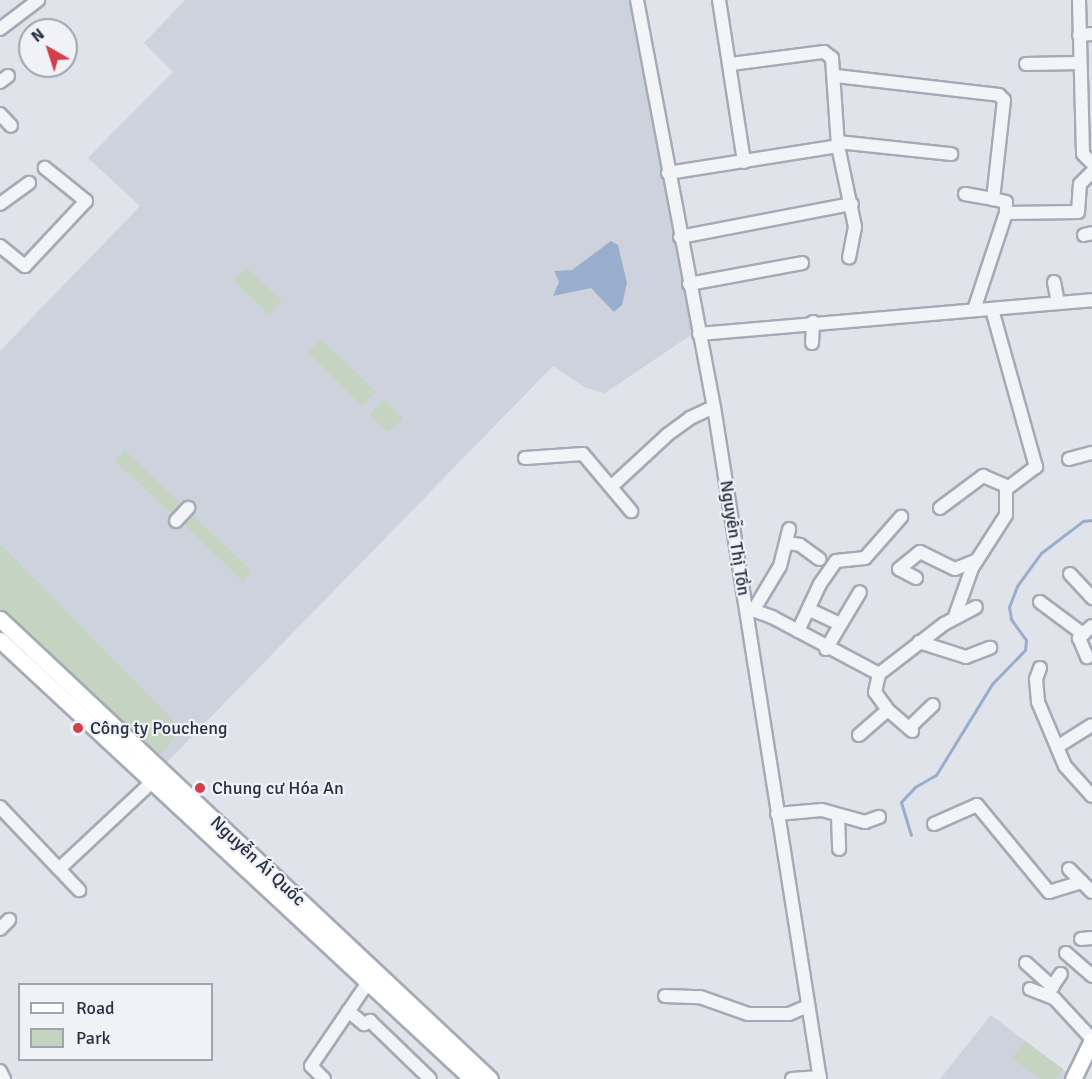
<!DOCTYPE html>
<meta charset="utf-8">
<style>
body{margin:0}
#map{position:relative;width:1092px;height:1079px;overflow:hidden;background:#e0e3ea;font-family:Signika,sans-serif}
div>[style]{position:absolute}
.built>*{inset:0;background:#ced2dc}
.green>*{inset:0;background:#c4d4c1}
.water>*{inset:0;background:#99aecc}
.stream>*{height:3px;margin:-1.5px;padding:0 1.5px;transform-origin:1.5px;border-radius:1.5px;background:#99aecc}
.roads{filter:drop-shadow(2px 0 #a5aab4) drop-shadow(-2px 0 #a5aab4) drop-shadow(0 2px #a5aab4) drop-shadow(0 -2px #a5aab4)}
.minor>*{height:12px;margin:-6px;padding:0 6px;transform-origin:6px;border-radius:6px;background:#f3f4f8}
.major>*{height:15px;margin:-7.5px;padding:0 7.5px;transform-origin:7.5px;border-radius:7.5px;background:#fff}
.dots>*{width:16px;height:16px;translate:-50% -50%;box-sizing:border-box;border:3px solid #f0f2f7;border-radius:50%}
span{translate:-50% -50%;white-space:nowrap;text-align:center;line-height:1.15;-webkit-text-stroke:4.5px #f0f2f7;paint-order:stroke}
.street-label{font-size:18px;color:#283042}
.poi-label{font-size:18px;color:#283042}
.left{translate:0 -50%;text-align:left}
.legend{position:absolute;left:18px;top:983px;width:195px;height:78px;box-sizing:border-box;background:#f0f2f7;border:2px solid #a0a4af;margin:0;padding:8px 10px;list-style:none;font-size:18px;color:#283042}
.legend li{display:flex;align-items:center;gap:12px;height:30px}
.legend b{width:30px;border:2px solid #a0a4af}
.north{position:absolute;left:18px;top:18px;width:60px;height:60px;box-sizing:border-box;background:#f0f2f7;border:2px solid #a0a4af;border-radius:50%;rotate:321deg;font-size:16px;font-weight:700;line-height:24px;text-align:center;color:#283042}
.north::after{content:'';display:block;margin:auto;width:21px;height:27px;background:#d53e4b;clip-path:polygon(50% 0,100% 100%,50% 72%,0 100%)}
</style>
<div id="map">
<div class="built">
<div style="clip-path:polygon(185px 0,632px 0,694px 333px,605px 393px,586px 388px,553px 366px,164px 765px,0 610px,0 351px,140px 206px,88px 158px,173px 72px,144px 43px)"></div>
<div style="clip-path:polygon(991px 1015px,1069px 1074px,1067px 1079px,940px 1079px)"></div>
</div>
<div class="green">
<div style="clip-path:polygon(246px 267px,282px 301px,269px 315px,233px 280px)"></div>
<div style="clip-path:polygon(321px 339px,376px 392px,362px 406px,308px 352px)"></div>
<div style="clip-path:polygon(384px 399px,403px 418px,388px 432px,369px 414px)"></div>
<div style="clip-path:polygon(125px 450px,184px 507px,175px 517px,115px 461px)"></div>
<div style="clip-path:polygon(189px 512px,252px 571px,243px 581px,180px 521px)"></div>
<div style="clip-path:polygon(0 544px,183px 730px,156px 758px,0 610px)"></div>
<div style="clip-path:polygon(1025px 1041px,1063px 1069px,1056px 1079px,1040px 1079px,1012px 1058px)"></div>
</div>
<div class="water">
<div style="clip-path:polygon(611px 241px,618px 245px,627px 283px,622px 305px,614px 312px,591px 288px,553px 296px,559px 282px,554px 271px,572px 270px)"></div>
</div>
<div class="stream">
<div style="left:911px;top:835px;width:34px;rotate:-107deg"></div>
<div style="left:901px;top:802px;width:21px;rotate:-47deg"></div>
<div style="left:915px;top:787px;width:24px;rotate:-30deg"></div>
<div style="left:936px;top:775px;width:107px;rotate:-58.4deg"></div>
<div style="left:992px;top:684px;width:47px;rotate:-45.9deg"></div>
<div style="left:1025px;top:650px;width:10px;rotate:-84deg"></div>
<div style="left:1026px;top:640px;width:26px;rotate:-126deg"></div>
<div style="left:1011px;top:619px;width:12px;rotate:-99deg"></div>
<div style="left:1009px;top:607px;width:22px;rotate:-69deg"></div>
<div style="left:1017px;top:586px;width:41px;rotate:-54deg"></div>
<div style="left:1041px;top:553px;width:53px;rotate:-37.3deg"></div>
<div style="left:1083px;top:521px;width:9px;rotate:-6deg"></div>
</div>
<div class="roads">
<div class="minor">
<div style="left:637px;top:0;width:414px;rotate:79.3deg"></div>
<div style="left:714px;top:407px;width:680px;rotate:81.04deg"></div>
<div style="left:719px;top:0;width:164px;rotate:81.2deg"></div>
<div style="left:1079px;top:0;width:154px;rotate:88.5deg"></div>
<div style="left:1083px;top:154px;width:13px;rotate:45deg"></div>
<div style="left:0;top:29px;width:48px;rotate:-37.3deg"></div>
<div style="left:1079px;top:35px;width:13px;rotate:-4deg"></div>
<div style="left:731px;top:64px;width:94px;rotate:-7.4deg"></div>
<div style="left:824px;top:52px;width:10px;rotate:37deg"></div>
<div style="left:832px;top:58px;width:88px;rotate:86.1deg"></div>
<div style="left:838px;top:146px;width:83px;rotate:78.1deg"></div>
<div style="left:855px;top:227px;width:31px;rotate:101deg"></div>
<div style="left:1026px;top:64px;width:54px;rotate:-1.1deg"></div>
<div style="left:836px;top:76px;width:164px;rotate:6.6deg"></div>
<div style="left:999px;top:95px;width:7px;rotate:45deg"></div>
<div style="left:1004px;top:100px;width:100px;rotate:96.3deg"></div>
<div style="left:993px;top:199px;width:13px;rotate:13deg"></div>
<div style="left:1006px;top:202px;width:11px;rotate:90deg"></div>
<div style="left:1006px;top:213px;width:102px;rotate:108.3deg"></div>
<div style="left:0;top:82px;width:10px;rotate:-37deg"></div>
<div style="left:0;top:114px;width:16px;rotate:47deg"></div>
<div style="left:838px;top:142px;width:114px;rotate:6.1deg"></div>
<div style="left:668px;top:173px;width:172px;rotate:-9deg"></div>
<div style="left:965px;top:194px;width:28px;rotate:10deg"></div>
<div style="left:0;top:204px;width:36px;rotate:-36deg"></div>
<div style="left:1006px;top:213px;width:72px;rotate:-0.8deg"></div>
<div style="left:1078px;top:212px;width:28px;rotate:-86deg"></div>
<div style="left:1080px;top:184px;width:17px;rotate:-45deg"></div>
<div style="left:1084px;top:235px;width:8px;rotate:-14deg"></div>
<div style="left:680px;top:237px;width:175px;rotate:-10.9deg"></div>
<div style="left:0;top:246px;width:32px;rotate:39deg"></div>
<div style="left:25px;top:266px;width:89px;rotate:-46.8deg"></div>
<div style="left:86px;top:201px;width:53px;rotate:-141.2deg"></div>
<div style="left:1054px;top:282px;width:21px;rotate:79deg"></div>
<div style="left:689px;top:284px;width:115px;rotate:-10.5deg"></div>
<div style="left:699px;top:334px;width:394px;rotate:-4.9deg"></div>
<div style="left:812px;top:343px;width:21px;rotate:-87deg"></div>
<div style="left:525px;top:458px;width:58px;rotate:-3.9deg"></div>
<div style="left:583px;top:454px;width:75px;rotate:49.9deg"></div>
<div style="left:1069px;top:459px;width:24px;rotate:-15deg"></div>
<div style="left:612px;top:486px;width:75px;rotate:-42.8deg"></div>
<div style="left:667px;top:435px;width:29px;rotate:-36deg"></div>
<div style="left:690px;top:418px;width:26px;rotate:-25deg"></div>
<div style="left:940px;top:508px;width:54px;rotate:-36.7deg"></div>
<div style="left:983px;top:476px;width:28px;rotate:23deg"></div>
<div style="left:1009px;top:487px;width:34px;rotate:-37deg"></div>
<div style="left:1036px;top:467px;width:164px;rotate:-105.6deg"></div>
<div style="left:176px;top:521px;width:18px;rotate:-47deg"></div>
<div style="left:788px;top:543px;width:12px;rotate:9deg"></div>
<div style="left:800px;top:545px;width:24px;rotate:36deg"></div>
<div style="left:1070px;top:574px;width:33px;rotate:47deg"></div>
<div style="left:916px;top:578px;width:19px;rotate:-152deg"></div>
<div style="left:899px;top:569px;width:27px;rotate:-39deg"></div>
<div style="left:920px;top:552px;width:39px;rotate:26deg"></div>
<div style="left:955px;top:569px;width:24px;rotate:-22deg"></div>
<div style="left:1040px;top:602px;width:54px;rotate:36.7deg"></div>
<div style="left:1083px;top:634px;width:12px;rotate:-42deg"></div>
<div style="left:747px;top:608px;width:27px;rotate:20deg"></div>
<div style="left:772px;top:617px;width:121px;rotate:28deg"></div>
<div style="left:879px;top:674px;width:82px;rotate:-37.6deg"></div>
<div style="left:944px;top:624px;width:36px;rotate:-28deg"></div>
<div style="left:810px;top:610px;width:33px;rotate:25deg"></div>
<div style="left:753px;top:611px;width:52px;rotate:-59deg"></div>
<div style="left:780px;top:566px;width:38px;rotate:-76deg"></div>
<div style="left:955px;top:616px;width:51px;rotate:-70.5deg"></div>
<div style="left:972px;top:568px;width:63px;rotate:-57.3deg"></div>
<div style="left:1006px;top:515px;width:28px;rotate:-90deg"></div>
<div style="left:798px;top:631px;width:52px;rotate:-64.9deg"></div>
<div style="left:820px;top:584px;width:28px;rotate:-55deg"></div>
<div style="left:836px;top:561px;width:29px;rotate:-6deg"></div>
<div style="left:865px;top:558px;width:55px;rotate:-48.7deg"></div>
<div style="left:1083px;top:634px;width:6px;rotate:135deg"></div>
<div style="left:1079px;top:638px;width:21px;rotate:67deg"></div>
<div style="left:919px;top:642px;width:49px;rotate:17.7deg"></div>
<div style="left:966px;top:657px;width:26px;rotate:-21deg"></div>
<div style="left:826px;top:649px;width:66px;rotate:-59.2deg"></div>
<div style="left:1040px;top:668px;width:12px;rotate:110deg"></div>
<div style="left:1036px;top:679px;width:23px;rotate:85deg"></div>
<div style="left:1038px;top:702px;width:69px;rotate:67.1deg"></div>
<div style="left:1065px;top:766px;width:40px;rotate:48deg"></div>
<div style="left:888px;top:710px;width:32px;rotate:41deg"></div>
<div style="left:909px;top:728px;width:33px;rotate:-44deg"></div>
<div style="left:859px;top:735px;width:38px;rotate:-41deg"></div>
<div style="left:888px;top:710px;width:22px;rotate:-126deg"></div>
<div style="left:875px;top:692px;width:18px;rotate:-77deg"></div>
<div style="left:1057px;top:747px;width:41px;rotate:-32.2deg"></div>
<div style="left:0;top:807px;width:115px;rotate:46.4deg"></div>
<div style="left:777px;top:814px;width:45px;rotate:-5.1deg"></div>
<div style="left:822px;top:810px;width:45px;rotate:15.6deg"></div>
<div style="left:865px;top:822px;width:15px;rotate:-20deg"></div>
<div style="left:838px;top:816px;width:33px;rotate:88deg"></div>
<div style="left:934px;top:824px;width:47px;rotate:-23.8deg"></div>
<div style="left:977px;top:805px;width:113px;rotate:50.4deg"></div>
<div style="left:1049px;top:892px;width:34px;rotate:-17deg"></div>
<div style="left:1082px;top:882px;width:14px;rotate:45deg"></div>
<div style="left:59px;top:869px;width:129px;rotate:-43.1deg"></div>
<div style="left:1069px;top:869px;width:18px;rotate:45deg"></div>
<div style="left:0;top:929px;width:13px;rotate:-45deg"></div>
<div style="left:1081px;top:939px;width:11px;rotate:-5deg"></div>
<div style="left:1066px;top:953px;width:35px;rotate:41deg"></div>
<div style="left:1026px;top:963px;width:36px;rotate:42deg"></div>
<div style="left:1030px;top:989px;width:26px;rotate:21deg"></div>
<div style="left:1054px;top:998px;width:56px;rotate:47.2deg"></div>
<div style="left:1048px;top:993px;width:23px;rotate:-56deg"></div>
<div style="left:665px;top:996px;width:35px;rotate:2deg"></div>
<div style="left:700px;top:997px;width:51px;rotate:19.5deg"></div>
<div style="left:748px;top:1014px;width:41px"></div>
<div style="left:789px;top:1014px;width:21px;rotate:-23deg"></div>
<div style="left:348px;top:1011px;width:21px;rotate:39deg"></div>
<div style="left:364px;top:1024px;width:7px;rotate:-27deg"></div>
<div style="left:370px;top:1021px;width:83px;rotate:44deg"></div>
<div style="left:0;top:1071px;width:9px;rotate:63deg"></div>
<div style="left:324px;top:1079px;width:18px;rotate:-135deg"></div>
<div style="left:311px;top:1066px;width:103px;rotate:-55.7deg"></div>
<div style="left:792px;top:1079px;width:28px;rotate:-4deg"></div>
</div>
<div class="major">
<div style="left:0;top:619px;width:672px;rotate:43.19deg"></div>
<div style="left:0;top:640px;width:645px;rotate:42.93deg"></div>
<div style="left:1073px;top:1079px;width:43px;rotate:-64deg"></div>
</div>
</div>
<div class="dots">
<div style="left:78px;top:728px;background:#d53e4b"></div>
<div style="left:200px;top:788px;background:#d53e4b"></div>
</div>
<div class="street-label">
<span style="left:735px;top:538px;rotate:81deg">Nguyễn Thị Tồn</span>
<span style="left:258px;top:861px;rotate:43deg">Nguyễn Ái Quốc</span>
</div>
<div class="poi-label">
<span class="left" style="left:90px;top:728px">Công ty Poucheng</span>
<span class="left" style="left:212px;top:788px">Chung cư Hóa An</span>
</div>
<ul class="legend">
<li><b style="height:8px;background:#fff"></b>Road</li>
<li><b style="height:16px;background:#c4d4c1"></b>Park</li>
</ul>
<div class="north">N</div>
</div>
